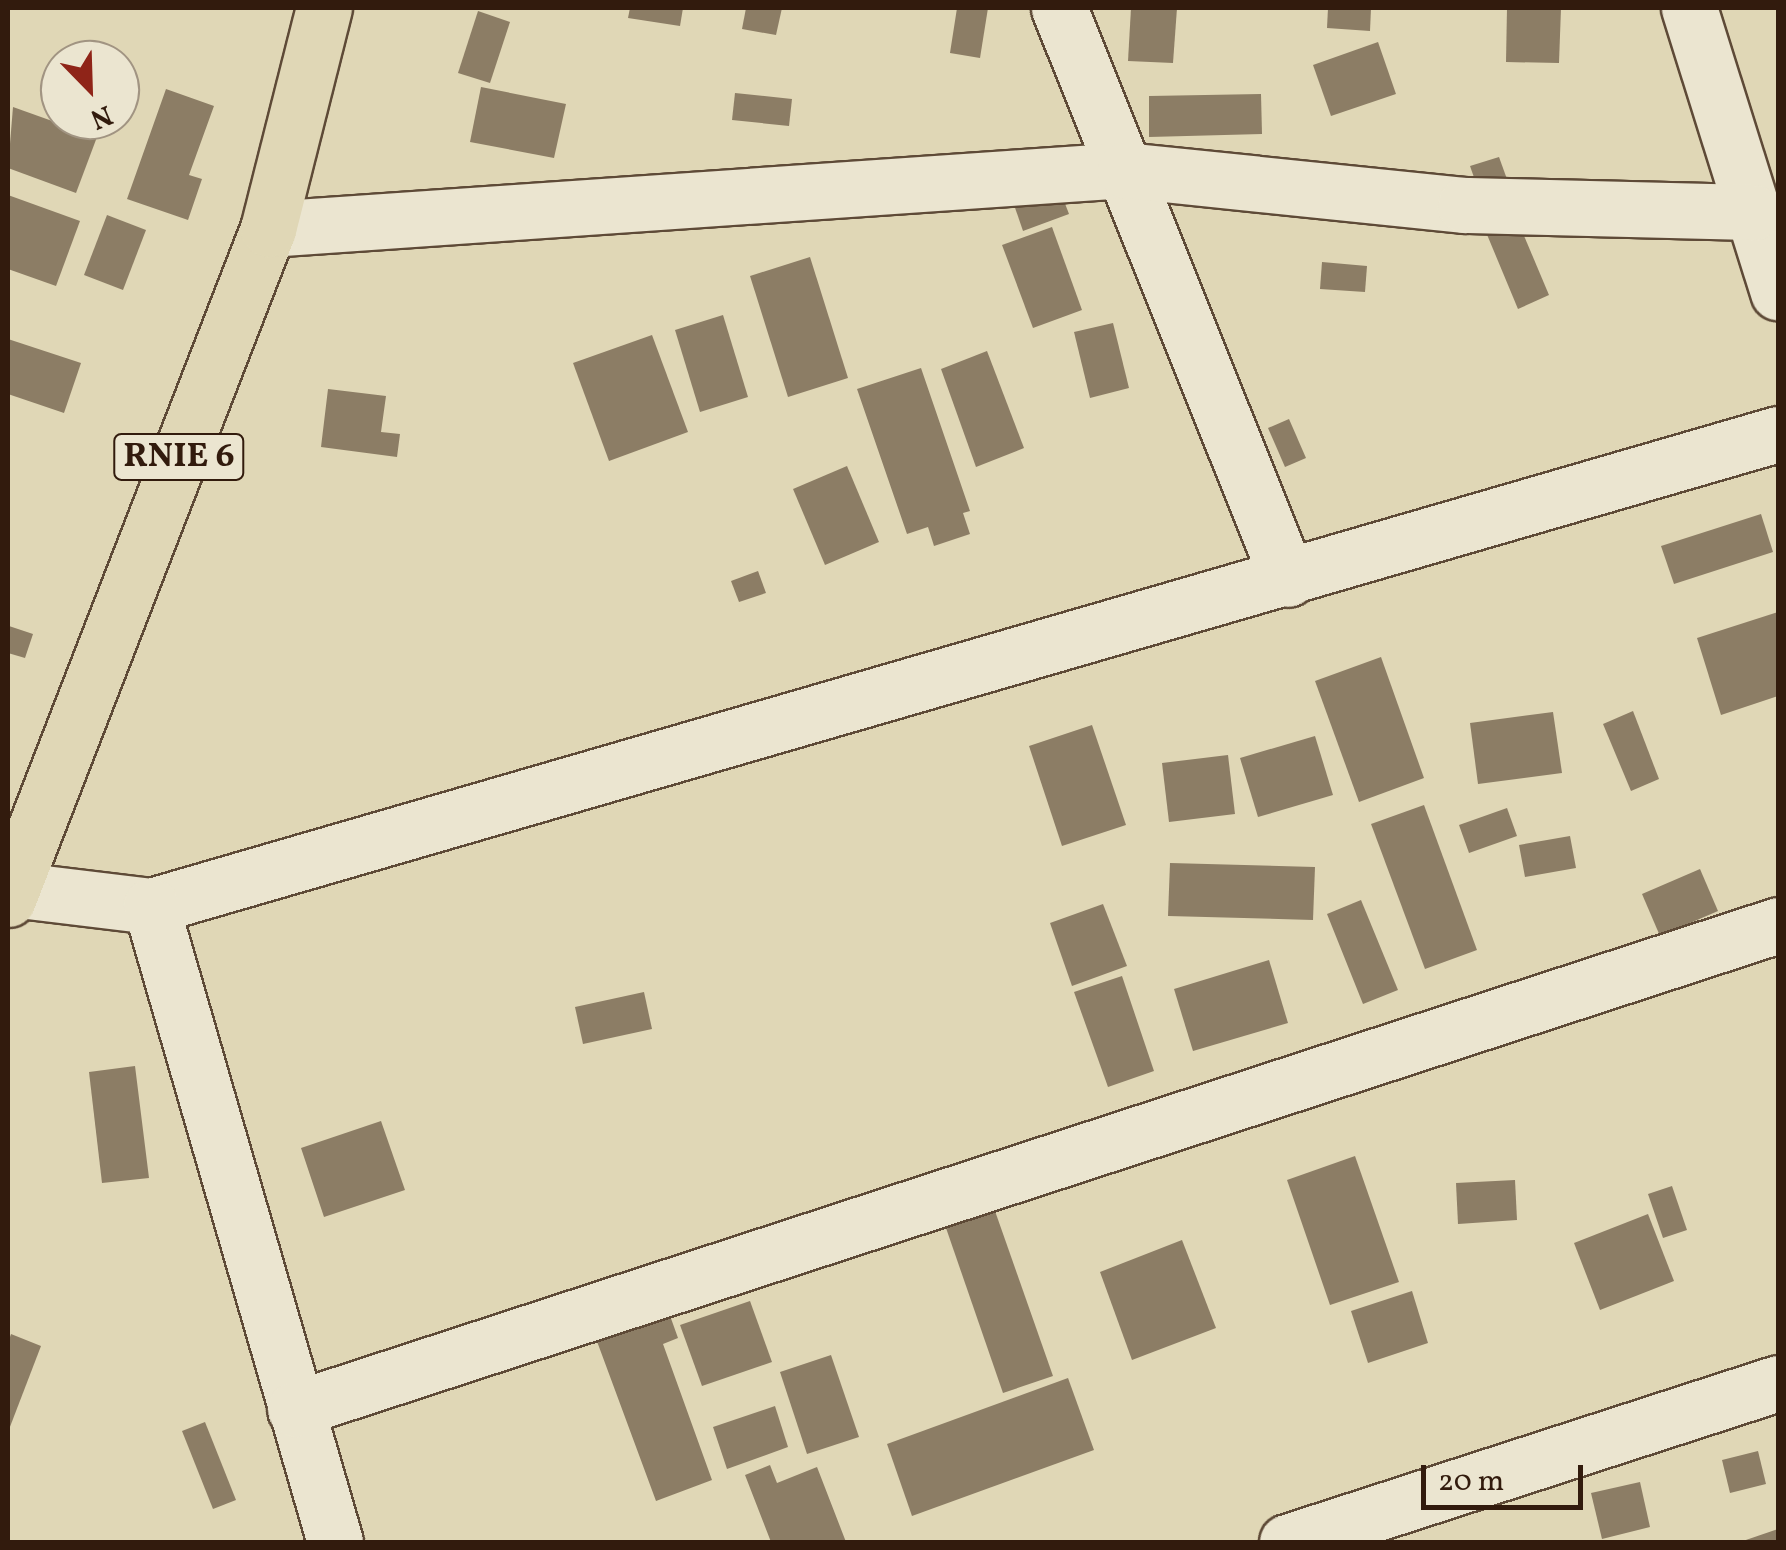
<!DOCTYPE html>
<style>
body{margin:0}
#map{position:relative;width:1786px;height:1550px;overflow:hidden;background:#e0d7b6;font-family:Vollkorn,serif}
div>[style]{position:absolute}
.building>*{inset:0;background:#8c7d65}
.roads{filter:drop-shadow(2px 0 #5e4a37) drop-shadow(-2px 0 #5e4a37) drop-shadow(0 2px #5e4a37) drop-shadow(0 -2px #5e4a37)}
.street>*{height:55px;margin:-27.5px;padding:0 27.5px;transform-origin:27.5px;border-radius:27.5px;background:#ebe5d0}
.primary>*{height:55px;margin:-27.5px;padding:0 27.5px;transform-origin:27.5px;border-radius:27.5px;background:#e0d7b6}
span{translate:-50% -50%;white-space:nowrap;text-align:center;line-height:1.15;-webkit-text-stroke:9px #ebe5d0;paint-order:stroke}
.shield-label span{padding:2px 8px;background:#ebe5d0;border:2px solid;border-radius:8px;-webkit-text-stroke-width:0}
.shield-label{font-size:35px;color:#321b0d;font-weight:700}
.frame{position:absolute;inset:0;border:10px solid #321b0d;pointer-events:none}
.north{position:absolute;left:40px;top:40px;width:100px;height:100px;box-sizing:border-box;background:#ebe5d0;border:2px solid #a19482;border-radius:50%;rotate:157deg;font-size:28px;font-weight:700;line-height:40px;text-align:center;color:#321b0d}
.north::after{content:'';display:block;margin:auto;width:35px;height:45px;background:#8f2418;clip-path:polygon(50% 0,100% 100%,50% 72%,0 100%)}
.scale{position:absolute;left:1421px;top:1465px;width:162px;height:45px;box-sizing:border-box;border:5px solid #321b0d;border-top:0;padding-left:12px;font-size:30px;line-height:35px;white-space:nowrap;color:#321b0d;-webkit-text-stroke:8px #ebe5d0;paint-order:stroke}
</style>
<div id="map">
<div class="building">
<div style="clip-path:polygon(630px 8px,683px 8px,680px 26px,628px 18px)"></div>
<div style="clip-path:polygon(746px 8px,782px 8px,776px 35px,742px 29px)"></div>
<div style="clip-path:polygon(957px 8px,988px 8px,980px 58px,950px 53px)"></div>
<div style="clip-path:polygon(1131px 8px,1177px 8px,1173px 63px,1128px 61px)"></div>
<div style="clip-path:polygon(1328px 8px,1371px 8px,1370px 31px,1327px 28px)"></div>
<div style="clip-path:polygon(1507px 8px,1561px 8px,1559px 63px,1506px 62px)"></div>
<div style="clip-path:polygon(478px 11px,510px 22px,490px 83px,458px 73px)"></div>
<div style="clip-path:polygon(1378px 42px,1396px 94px,1331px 116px,1313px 65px)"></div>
<div style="clip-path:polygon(481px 87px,566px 104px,554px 158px,470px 142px)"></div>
<div style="clip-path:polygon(166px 89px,214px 106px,189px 175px,202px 179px,188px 220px,127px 199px)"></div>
<div style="clip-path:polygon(735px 93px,792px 99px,789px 126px,732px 120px)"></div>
<div style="clip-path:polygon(1261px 94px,1262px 134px,1149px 137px,1149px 96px)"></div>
<div style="clip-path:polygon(13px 107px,97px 137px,76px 193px,8px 168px)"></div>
<div style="clip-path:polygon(1499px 157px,1512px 193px,1483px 203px,1470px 166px)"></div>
<div style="clip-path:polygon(1056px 180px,1069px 214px,1023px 231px,1011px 196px)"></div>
<div style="clip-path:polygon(8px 195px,80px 221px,56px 286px,8px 269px)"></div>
<div style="clip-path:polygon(1514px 212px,1549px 295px,1518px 309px,1483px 225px)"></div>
<div style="clip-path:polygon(107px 215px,146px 230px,123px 290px,84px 275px)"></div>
<div style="clip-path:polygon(1052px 227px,1082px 310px,1033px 328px,1002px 245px)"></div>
<div style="clip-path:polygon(810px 257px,848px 378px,788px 397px,750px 276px)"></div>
<div style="clip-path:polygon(1322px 262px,1367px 266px,1365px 292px,1320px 289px)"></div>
<div style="clip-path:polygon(723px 315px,748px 397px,700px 412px,675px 330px)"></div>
<div style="clip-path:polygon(1113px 323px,1129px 388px,1090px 398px,1074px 332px)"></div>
<div style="clip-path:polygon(652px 335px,688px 432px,609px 461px,573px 363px)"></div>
<div style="clip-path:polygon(8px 339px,81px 363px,64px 413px,8px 394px)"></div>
<div style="clip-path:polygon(987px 351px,1024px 448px,976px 467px,941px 369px)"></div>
<div style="clip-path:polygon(921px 368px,970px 511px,963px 513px,970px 534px,934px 546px,928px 527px,907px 534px,857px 389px)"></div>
<div style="clip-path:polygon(328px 389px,386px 396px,381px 432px,400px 434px,397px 457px,321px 447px)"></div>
<div style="clip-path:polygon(1289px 419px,1306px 458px,1285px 467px,1268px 428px)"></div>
<div style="clip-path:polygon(847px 466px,879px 542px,825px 565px,793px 489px)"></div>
<div style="clip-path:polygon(1761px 514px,1773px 552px,1674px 584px,1661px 546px)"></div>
<div style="clip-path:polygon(758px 571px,766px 593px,739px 602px,731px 581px)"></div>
<div style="clip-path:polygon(1778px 612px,1778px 696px,1721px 715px,1697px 638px)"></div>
<div style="clip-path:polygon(9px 626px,33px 634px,25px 658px,8px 653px)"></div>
<div style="clip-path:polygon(1381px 657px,1424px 778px,1359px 802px,1315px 681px)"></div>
<div style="clip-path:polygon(1633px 711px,1659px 779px,1631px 791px,1603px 724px)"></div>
<div style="clip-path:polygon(1553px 712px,1562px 773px,1478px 784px,1470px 723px)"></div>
<div style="clip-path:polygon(1092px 725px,1126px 825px,1062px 846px,1029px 746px)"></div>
<div style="clip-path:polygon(1315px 736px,1333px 795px,1258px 817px,1240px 758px)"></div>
<div style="clip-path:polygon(1228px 755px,1235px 814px,1169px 822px,1162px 763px)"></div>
<div style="clip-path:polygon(1424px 805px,1477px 950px,1425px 969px,1371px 824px)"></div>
<div style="clip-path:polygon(1507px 808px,1517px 836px,1469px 853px,1459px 825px)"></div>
<div style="clip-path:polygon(1570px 836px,1576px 868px,1525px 877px,1519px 845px)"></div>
<div style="clip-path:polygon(1170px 863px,1315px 867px,1313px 920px,1168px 916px)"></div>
<div style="clip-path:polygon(1700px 869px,1718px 911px,1660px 936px,1642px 894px)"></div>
<div style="clip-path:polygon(1361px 900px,1398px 990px,1363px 1004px,1327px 914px)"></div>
<div style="clip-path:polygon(1103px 904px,1127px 966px,1072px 986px,1050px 923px)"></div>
<div style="clip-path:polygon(1269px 960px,1288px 1023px,1193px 1051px,1174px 989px)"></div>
<div style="clip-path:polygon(1122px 976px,1154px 1071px,1108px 1087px,1074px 992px)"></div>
<div style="clip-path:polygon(644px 992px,652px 1029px,583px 1044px,575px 1007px)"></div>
<div style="clip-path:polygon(135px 1066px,149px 1178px,102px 1183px,89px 1072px)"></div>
<div style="clip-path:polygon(381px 1121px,405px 1190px,324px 1217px,301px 1148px)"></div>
<div style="clip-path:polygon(1355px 1156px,1399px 1282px,1330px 1305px,1287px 1180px)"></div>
<div style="clip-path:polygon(1515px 1180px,1517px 1220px,1458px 1224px,1456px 1183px)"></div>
<div style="clip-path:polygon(1672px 1186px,1687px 1230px,1663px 1238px,1648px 1194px)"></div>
<div style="clip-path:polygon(995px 1211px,1053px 1376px,1003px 1393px,946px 1228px)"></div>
<div style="clip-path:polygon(1648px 1214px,1674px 1281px,1600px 1310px,1574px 1243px)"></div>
<div style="clip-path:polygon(1182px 1240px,1216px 1328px,1132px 1360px,1100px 1272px)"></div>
<div style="clip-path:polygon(1412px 1291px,1428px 1343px,1368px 1363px,1351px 1311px)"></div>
<div style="clip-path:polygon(750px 1301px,772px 1362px,702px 1386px,680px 1325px)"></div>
<div style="clip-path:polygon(668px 1310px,678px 1338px,663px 1344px,712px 1480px,656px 1501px,595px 1336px)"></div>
<div style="clip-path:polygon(11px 1334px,41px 1346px,8px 1432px,8px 1343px)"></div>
<div style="clip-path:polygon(831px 1355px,859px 1437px,807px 1454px,780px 1372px)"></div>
<div style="clip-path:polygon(1068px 1378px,1094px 1450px,912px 1516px,887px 1444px)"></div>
<div style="clip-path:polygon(775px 1406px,788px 1447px,727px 1469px,713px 1427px)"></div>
<div style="clip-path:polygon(205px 1422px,236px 1500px,213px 1509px,182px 1431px)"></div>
<div style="clip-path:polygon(1758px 1451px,1766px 1484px,1730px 1493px,1722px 1460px)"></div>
<div style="clip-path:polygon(770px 1465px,777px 1483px,817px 1467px,846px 1542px,771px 1542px,745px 1475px)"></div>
<div style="clip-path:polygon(1640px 1482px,1650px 1527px,1602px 1539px,1591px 1493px)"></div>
<div style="clip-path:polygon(1778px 1529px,1778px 1542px,1740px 1542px)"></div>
</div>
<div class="roads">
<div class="street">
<div style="left:1059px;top:8px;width:615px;rotate:68.15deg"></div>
<div style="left:1689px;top:8px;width:298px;rotate:72.6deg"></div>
<div style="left:268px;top:229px;width:859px;rotate:-3.94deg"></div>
<div style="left:1125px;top:170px;width:342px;rotate:5.9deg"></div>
<div style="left:1465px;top:205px;width:288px;rotate:1.4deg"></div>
<div style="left:11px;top:889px;width:141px;rotate:6.9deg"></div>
<div style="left:151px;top:906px;width:1694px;rotate:-16.18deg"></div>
<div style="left:151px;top:906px;width:662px;rotate:73.86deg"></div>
<div style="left:295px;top:1409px;width:1560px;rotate:-18.07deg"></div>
<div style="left:1287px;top:1542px;width:516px;rotate:-17.94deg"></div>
</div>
<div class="primary">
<div style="left:8px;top:899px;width:719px;rotate:-68.79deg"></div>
<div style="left:268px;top:229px;width:228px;rotate:-75.8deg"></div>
</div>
</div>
<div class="shield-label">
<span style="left:179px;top:457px">RNIE 6</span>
</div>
<div class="frame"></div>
<div class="north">N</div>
<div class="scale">20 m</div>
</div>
